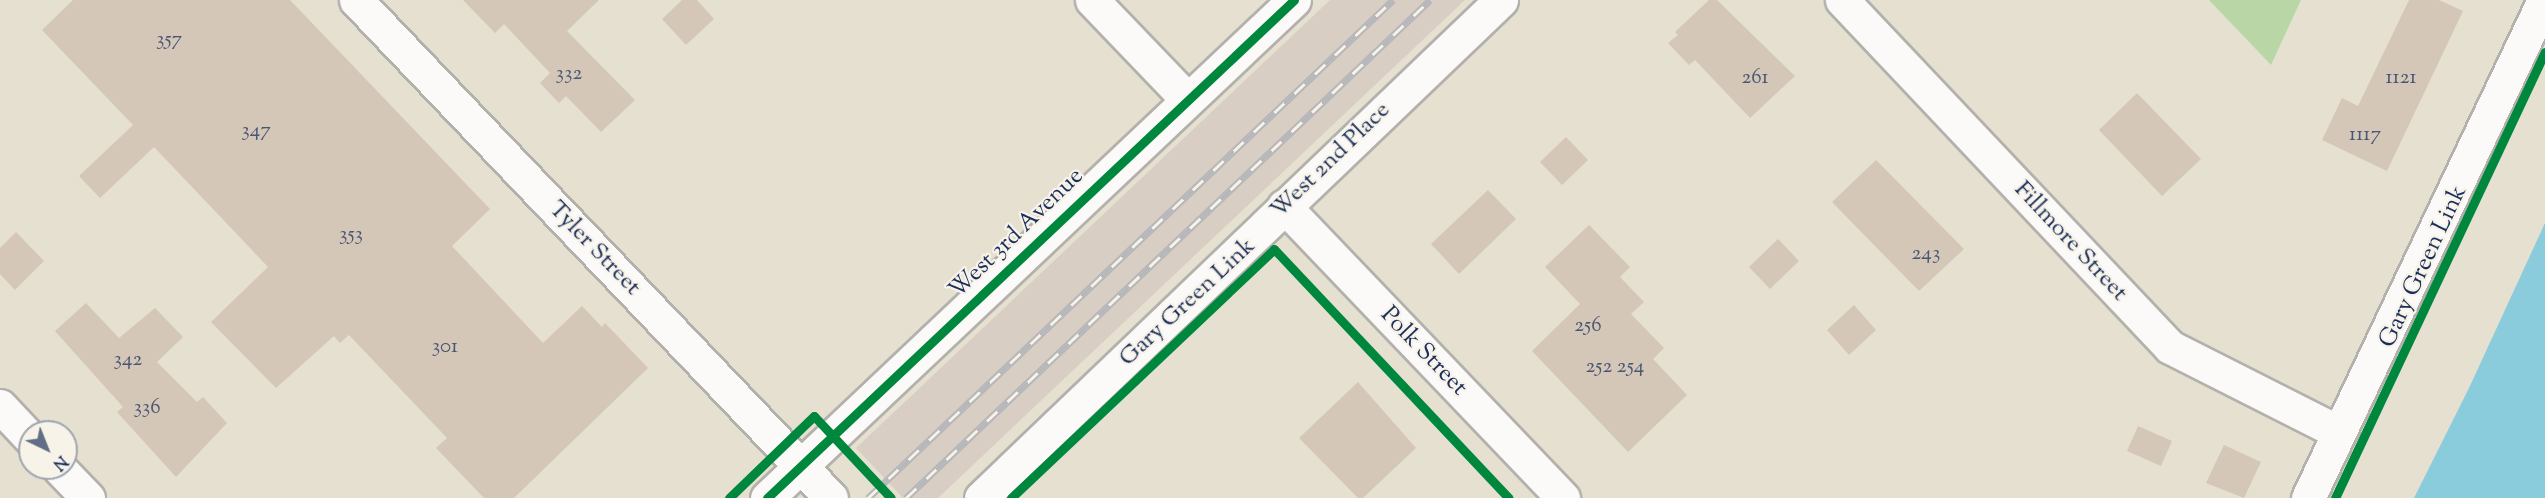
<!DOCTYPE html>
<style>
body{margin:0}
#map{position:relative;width:2545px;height:498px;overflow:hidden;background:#e6e0d0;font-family:"Sorts Mill Goudy",serif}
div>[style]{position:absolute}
.industrial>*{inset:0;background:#d9cec4}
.green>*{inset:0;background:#b9d7a6}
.water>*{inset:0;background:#8accdc}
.building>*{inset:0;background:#d4c7b7}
.roads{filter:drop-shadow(2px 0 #b3b1ac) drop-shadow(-2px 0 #b3b1ac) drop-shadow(0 2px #b3b1ac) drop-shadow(0 -2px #b3b1ac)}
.minor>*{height:33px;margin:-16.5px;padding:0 16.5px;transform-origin:16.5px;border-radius:16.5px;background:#fbfaf8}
.rail>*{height:7px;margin-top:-3.5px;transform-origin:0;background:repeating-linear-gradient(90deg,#f7f3e8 0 14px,#b6b7ba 0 28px);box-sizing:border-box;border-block:2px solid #b6b7ba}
.cycleway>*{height:9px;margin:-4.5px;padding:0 4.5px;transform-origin:4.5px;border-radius:4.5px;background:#00873e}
span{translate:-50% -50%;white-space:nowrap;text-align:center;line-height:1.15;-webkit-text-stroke:4.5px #f7f3e8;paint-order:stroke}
.number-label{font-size:21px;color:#495574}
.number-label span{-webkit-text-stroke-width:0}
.street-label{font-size:24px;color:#1b2f5e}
.north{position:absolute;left:18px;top:420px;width:60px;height:60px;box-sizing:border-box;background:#f7f3e8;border:2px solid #9fa5b1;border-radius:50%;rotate:137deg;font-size:16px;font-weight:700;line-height:24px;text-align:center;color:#1b2f5e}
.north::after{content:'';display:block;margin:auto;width:21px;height:27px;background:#626d86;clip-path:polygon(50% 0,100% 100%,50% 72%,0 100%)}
</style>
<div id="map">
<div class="industrial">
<div style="clip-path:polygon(1330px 0,1465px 0,938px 498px,903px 498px,856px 448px)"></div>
</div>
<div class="green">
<div style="clip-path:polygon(2209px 0,2301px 0,2271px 65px)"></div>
</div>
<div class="water">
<div style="clip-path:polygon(2545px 223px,2545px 498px,2414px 498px,2469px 388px)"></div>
</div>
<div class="building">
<div style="clip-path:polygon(73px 0,290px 0,490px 209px,452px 246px,543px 343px,582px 306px,602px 327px,605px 323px,648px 368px,514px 498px,484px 498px,436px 448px,447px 438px,349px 335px,340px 343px,334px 336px,276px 388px,211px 322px,268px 267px,154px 147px,100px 198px,79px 176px,133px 125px,42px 30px)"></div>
<div style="clip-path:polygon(463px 0,599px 0,567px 31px,635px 100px,601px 132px,566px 96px,559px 103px,540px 83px,550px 73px,504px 24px,495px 33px)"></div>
<div style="clip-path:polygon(682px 0,697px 0,714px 19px,686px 45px,662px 19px)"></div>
<div style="clip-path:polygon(1709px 0,1717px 0,1795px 76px,1750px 118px,1695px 60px,1689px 65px,1668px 43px,1678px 35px,1675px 32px)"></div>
<div style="clip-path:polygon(2409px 0,2439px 0,2463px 11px,2387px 171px,2322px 140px,2342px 98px,2358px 106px)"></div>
<div style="clip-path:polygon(2137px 93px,2201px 159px,2162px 196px,2099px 130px)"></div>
<div style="clip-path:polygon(1566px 137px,1588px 160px,1562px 185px,1540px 162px)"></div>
<div style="clip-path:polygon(1876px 160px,1964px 249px,1919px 291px,1832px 202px)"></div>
<div style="clip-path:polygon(1488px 190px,1516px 219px,1459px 274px,1431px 244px)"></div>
<div style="clip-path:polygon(1589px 225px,1630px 267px,1620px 277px,1644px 302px,1631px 314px,1664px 348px,1653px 359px,1687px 395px,1628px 452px,1532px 351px,1580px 304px,1545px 267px)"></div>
<div style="clip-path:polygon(16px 232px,44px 261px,15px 290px,0 274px,0 248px)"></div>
<div style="clip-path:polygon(1778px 239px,1799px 261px,1770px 289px,1749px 267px)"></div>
<div style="clip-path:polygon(86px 303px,119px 338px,155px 308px,183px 337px,157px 362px,197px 402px,203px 397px,227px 423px,176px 477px,117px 412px,123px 407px,55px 331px)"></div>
<div style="clip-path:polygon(1854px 305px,1876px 330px,1849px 355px,1827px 330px)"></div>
<div style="clip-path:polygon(1358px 382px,1416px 448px,1363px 498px,1358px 498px,1299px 438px)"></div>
<div style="clip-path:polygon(2138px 426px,2172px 441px,2161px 466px,2127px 451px)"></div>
<div style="clip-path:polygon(2224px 445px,2261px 462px,2244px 498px,2206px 483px)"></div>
</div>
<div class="roads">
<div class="minor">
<div style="left:356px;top:0;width:688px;rotate:46.35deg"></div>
<div style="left:1092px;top:0;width:137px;rotate:46.2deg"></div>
<div style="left:1842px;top:0;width:477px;rotate:46.6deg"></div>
<div style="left:2170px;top:347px;width:188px;rotate:26.8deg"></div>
<div style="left:1284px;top:206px;width:404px;rotate:46.3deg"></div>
<div style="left:0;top:406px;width:44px;rotate:46.8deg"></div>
<div style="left:59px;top:468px;width:42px;rotate:46deg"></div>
<div style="left:767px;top:498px;width:725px;rotate:-43.38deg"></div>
<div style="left:981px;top:498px;width:720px;rotate:-43.76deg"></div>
<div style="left:2308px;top:498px;width:551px;rotate:-64.64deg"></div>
</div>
</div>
<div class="rail">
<div style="left:868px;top:498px;width:724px;rotate:-43.49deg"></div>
<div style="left:906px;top:498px;width:723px;rotate:-43.54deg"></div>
</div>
<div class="cycleway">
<div style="left:729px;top:498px;width:118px;rotate:-44deg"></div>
<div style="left:814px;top:416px;width:112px;rotate:46.8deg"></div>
<div style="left:767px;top:498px;width:725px;rotate:-43.38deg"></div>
<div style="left:1011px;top:498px;width:362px;rotate:-43.4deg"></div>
<div style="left:1274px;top:249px;width:342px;rotate:46.7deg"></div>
<div style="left:2335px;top:498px;width:493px;rotate:-64.8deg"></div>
</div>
<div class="number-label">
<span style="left:169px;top:40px">357</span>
<span style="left:569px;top:74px">332</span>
<span style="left:1755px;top:78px">261</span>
<span style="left:2401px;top:78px">1121</span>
<span style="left:256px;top:131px">347</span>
<span style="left:2365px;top:135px">1117</span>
<span style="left:351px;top:235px">353</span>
<span style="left:1926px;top:254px">243</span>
<span style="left:1588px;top:326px">256</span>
<span style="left:445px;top:347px">301</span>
<span style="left:128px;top:360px">342</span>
<span style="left:1615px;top:367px">252 254</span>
<span style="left:147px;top:408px">336</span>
</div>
<div class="street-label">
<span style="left:1331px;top:161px;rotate:-44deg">West 2nd Place</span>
<span style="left:1017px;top:234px;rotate:-44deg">West 3rd Avenue</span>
<span style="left:2070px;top:242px;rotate:47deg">Fillmore Street</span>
<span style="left:594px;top:249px;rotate:46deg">Tyler Street</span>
<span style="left:2424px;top:267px;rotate:-65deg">Gary Green Link</span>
<span style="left:1188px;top:303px;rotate:-43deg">Gary Green Link</span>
<span style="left:1423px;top:352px;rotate:46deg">Polk Street</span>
</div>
<div class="north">N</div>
</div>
